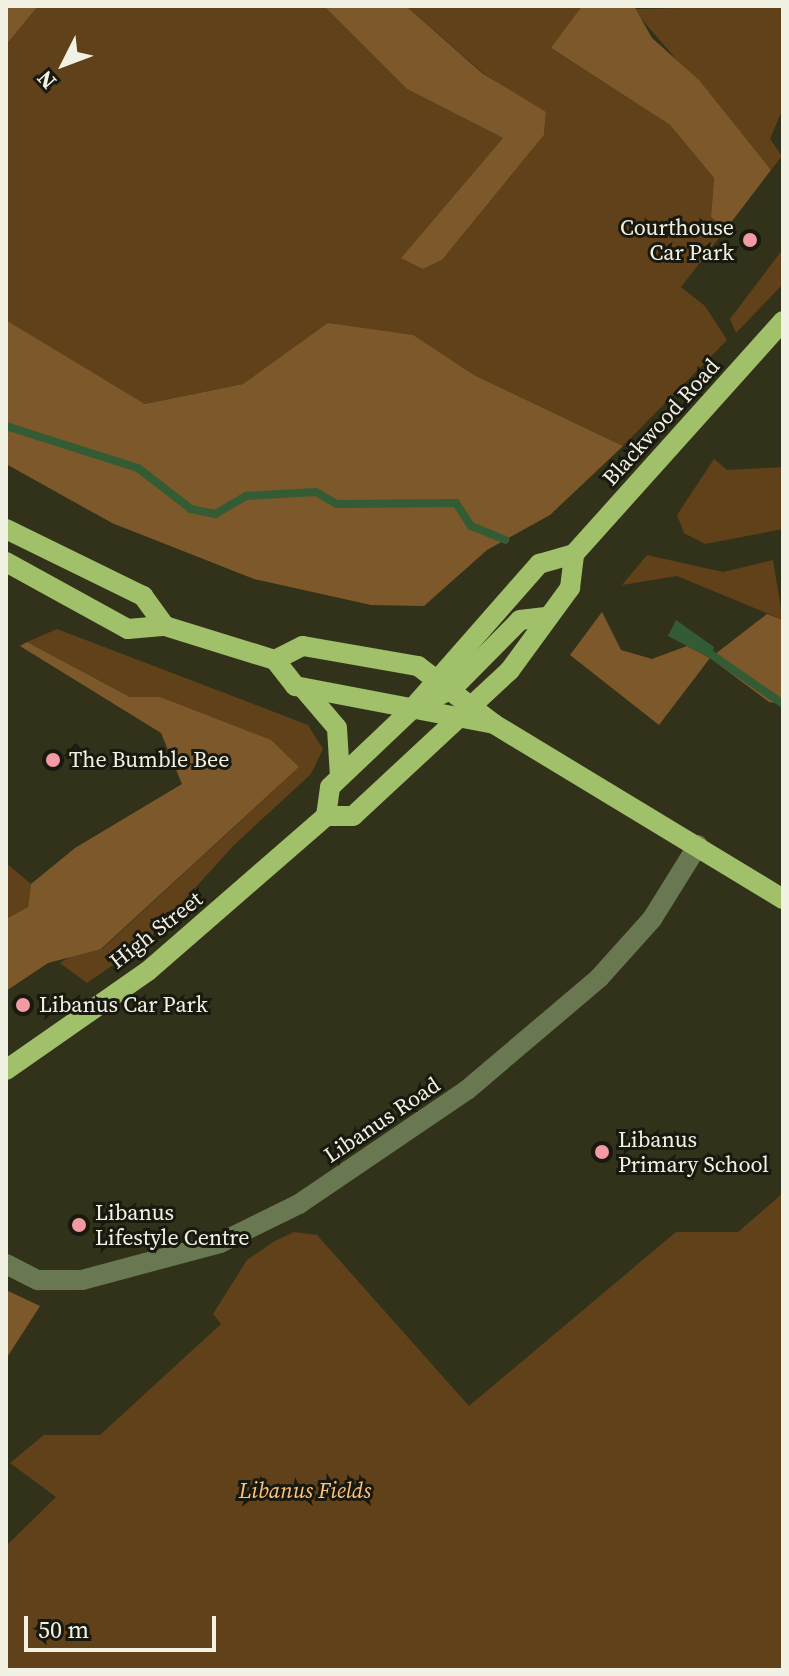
<!DOCTYPE html>
<style>
body{margin:0}
#map{position:relative;width:789px;height:1676px;overflow:hidden;background:#32321a;font-family:"Source Serif 4",serif}
div>[style]{position:absolute}
.green>*{inset:0;background:#604119}
.forest>*{inset:0;background:#7d582a}
.water>*{inset:0;background:#335b34}
.stream>*{height:8px;margin:-4px;padding:0 4px;transform-origin:4px;border-radius:4px;background:#335b34}
.minor>*{height:20px;margin:-10px;padding:0 10px;transform-origin:10px;border-radius:10px;background:#697850}
.major>*{height:20px;margin:-10px;padding:0 10px;transform-origin:10px;border-radius:10px;background:#a0c06a}
.dots>*{width:22px;height:22px;translate:-50% -50%;box-sizing:border-box;border:4px solid #19190f;border-radius:50%}
span{translate:-50% -50%;white-space:nowrap;text-align:center;line-height:1.15;-webkit-text-stroke:6px #19190f;paint-order:stroke}
.poi-label{font-size:22px;color:#f2f2e4}
.right{translate:-100% -50%;text-align:right}
.left{translate:0 -50%;text-align:left}
.street-label{font-size:22px;color:#f2f2e4}
.park-label{font-size:22px;color:#ffc480;font-style:italic}
.frame{position:absolute;inset:0;border:8px solid #f2f2e4;pointer-events:none}
.north{position:absolute;left:24px;top:24px;width:80px;height:80px;-webkit-text-stroke:6px #19190f;paint-order:stroke;rotate:228deg;font-size:22px;font-weight:700;line-height:32px;text-align:center;color:#f2f2e4}
.north::after{content:'';display:block;margin:auto;width:28px;height:36px;background:#f2f2e4;clip-path:polygon(50% 0,100% 100%,50% 72%,0 100%)}
.scale{position:absolute;left:24px;top:1616px;width:192px;height:36px;box-sizing:border-box;border:4px solid #f2f2e4;border-top:0;padding-left:10px;font-size:24px;line-height:28px;white-space:nowrap;color:#f2f2e4;-webkit-text-stroke:6px #19190f;paint-order:stroke}
</style>
<div id="map">
<div class="green">
<div style="clip-path:polygon(38px 6px,324px 6px,407px 89px,503px 138px,402px 257px,423px 269px,442px 260px,544px 135px,546px 113px,483px 73px,406px 6px,582px 6px,552px 49px,670px 125px,714px 178px,711px 217px,726px 229px,681px 287px,705px 306px,727px 340px,623px 446px,474px 375px,412px 335px,328px 324px,243px 384px,145px 404px,6px 320px,6px 45px)"></div>
<div style="clip-path:polygon(783px 6px,783px 108px,770px 139px,782px 156px,771px 170px,633px 9px)"></div>
<div style="clip-path:polygon(783px 249px,783px 284px,736px 333px,730px 319px)"></div>
<div style="clip-path:polygon(714px 459px,727px 470px,783px 467px,783px 529px,705px 544px,684px 533px,677px 515px)"></div>
<div style="clip-path:polygon(647px 555px,723px 572px,773px 560px,783px 620px,677px 576px,622px 585px)"></div>
<div style="clip-path:polygon(57px 629px,308px 725px,323px 749px,311px 774px,234px 845px,145px 943px,87px 983px,60px 963px,79px 951px,102px 949px,299px 767px,160px 697px,130px 697px,27px 642px)"></div>
<div style="clip-path:polygon(6px 863px,31px 884px,28px 907px,6px 919px)"></div>
<div style="clip-path:polygon(783px 1193px,783px 1670px,6px 1670px,6px 1546px,56px 1497px,10px 1463px,44px 1435px,100px 1435px,221px 1324px,213px 1314px,247px 1260px,273px 1242px,294px 1232px,317px 1235px,469px 1406px,676px 1232px,738px 1232px)"></div>
</div>
<div class="forest">
<div style="clip-path:polygon(6px 6px,38px 6px,6px 45px)"></div>
<div style="clip-path:polygon(324px 6px,406px 6px,482px 73px,546px 112px,544px 135px,442px 260px,423px 269px,401px 258px,503px 138px,407px 89px)"></div>
<div style="clip-path:polygon(582px 6px,634px 6px,652px 38px,699px 80px,771px 170px,726px 229px,711px 217px,714px 178px,670px 125px,551px 48px)"></div>
<div style="clip-path:polygon(6px 320px,145px 404px,243px 384px,328px 323px,413px 335px,474px 375px,623px 446px,550px 515px,487px 550px,424px 606px,371px 605px,254px 579px,112px 523px,6px 464px)"></div>
<div style="clip-path:polygon(602px 612px,621px 650px,652px 659px,687px 646px,710px 658px,767px 614px,783px 620px,783px 704px,769px 702px,710px 658px,659px 725px,570px 655px)"></div>
<div style="clip-path:polygon(27px 642px,130px 697px,160px 697px,271px 740px,299px 767px,101px 949px,48px 963px,6px 991px,6px 919px,28px 907px,31px 884px,75px 848px,182px 784px,161px 733px,20px 646px)"></div>
<div style="clip-path:polygon(6px 1290px,40px 1306px,6px 1359px)"></div>
</div>
<div class="water">
<div style="clip-path:polygon(676px 620px,714px 647px,710px 658px,668px 636px)"></div>
</div>
<div class="stream">
<div style="left:6px;top:426px;width:139px;rotate:17.7deg"></div>
<div style="left:138px;top:468px;width:67px;rotate:37.7deg"></div>
<div style="left:191px;top:509px;width:25px;rotate:12deg"></div>
<div style="left:215px;top:514px;width:36px;rotate:-30deg"></div>
<div style="left:246px;top:496px;width:70px;rotate:-3.3deg"></div>
<div style="left:316px;top:492px;width:24px;rotate:30deg"></div>
<div style="left:337px;top:504px;width:119px;rotate:-0.5deg"></div>
<div style="left:456px;top:503px;width:27px;rotate:57deg"></div>
<div style="left:471px;top:526px;width:37px;rotate:22deg"></div>
<div style="left:705px;top:650px;width:95px;rotate:34.7deg"></div>
</div>
<div class="minor">
<div style="left:6px;top:1264px;width:36px;rotate:27deg"></div>
<div style="left:38px;top:1280px;width:44px"></div>
<div style="left:82px;top:1280px;width:143px;rotate:-15deg"></div>
<div style="left:220px;top:1243px;width:88px;rotate:-26.3deg"></div>
<div style="left:299px;top:1204px;width:203px;rotate:-34.2deg"></div>
<div style="left:467px;top:1090px;width:173px;rotate:-40.3deg"></div>
<div style="left:599px;top:978px;width:79px;rotate:-48.1deg"></div>
<div style="left:652px;top:919px;width:87px;rotate:-58.1deg"></div>
</div>
<div class="major">
<div style="left:6px;top:529px;width:153px;rotate:26.1deg"></div>
<div style="left:143px;top:596px;width:37px;rotate:54deg"></div>
<div style="left:6px;top:562px;width:139px;rotate:28.8deg"></div>
<div style="left:128px;top:629px;width:37px;rotate:-5deg"></div>
<div style="left:165px;top:626px;width:115px;rotate:17.2deg"></div>
<div style="left:275px;top:660px;width:33px;rotate:52deg"></div>
<div style="left:295px;top:686px;width:203px;rotate:10.8deg"></div>
<div style="left:275px;top:660px;width:31px;rotate:-27deg"></div>
<div style="left:303px;top:646px;width:117px;rotate:9.9deg"></div>
<div style="left:418px;top:666px;width:96px;rotate:37.3deg"></div>
<div style="left:494px;top:724px;width:338px;rotate:31.2deg"></div>
<div style="left:303px;top:688px;width:52px;rotate:49.6deg"></div>
<div style="left:337px;top:728px;width:49px;rotate:86.5deg"></div>
<div style="left:410px;top:711px;width:49px;rotate:-28.1deg"></div>
<div style="left:453px;top:688px;width:95px;rotate:-45.4deg"></div>
<div style="left:520px;top:620px;width:24px;rotate:-7deg"></div>
<div style="left:326px;top:816px;width:27px"></div>
<div style="left:353px;top:816px;width:214px;rotate:-42.9deg"></div>
<div style="left:510px;top:670px;width:102px;rotate:-53.8deg"></div>
<div style="left:570px;top:588px;width:34px;rotate:-83deg"></div>
<div style="left:6px;top:1070px;width:173px;rotate:-34.9deg"></div>
<div style="left:148px;top:971px;width:236px;rotate:-41deg"></div>
<div style="left:326px;top:816px;width:29px;rotate:-82deg"></div>
<div style="left:330px;top:787px;width:110px;rotate:-43.5deg"></div>
<div style="left:410px;top:711px;width:196px;rotate:-48.7deg"></div>
<div style="left:539px;top:564px;width:36px;rotate:-16deg"></div>
<div style="left:574px;top:554px;width:313px;rotate:-48.1deg"></div>
</div>
<div class="dots">
<div style="left:750px;top:240px;background:#f49aa2"></div>
<div style="left:53px;top:760px;background:#f49aa2"></div>
<div style="left:23px;top:1005px;background:#f49aa2"></div>
<div style="left:602px;top:1152px;background:#f49aa2"></div>
<div style="left:79px;top:1225px;background:#f49aa2"></div>
</div>
<div class="poi-label">
<span class="right" style="left:734px;top:240px">Courthouse<br>Car Park</span>
<span class="left" style="left:69px;top:760px">The Bumble Bee</span>
<span class="left" style="left:39px;top:1005px">Libanus Car Park</span>
<span class="left" style="left:618px;top:1152px">Libanus<br>Primary School</span>
<span class="left" style="left:95px;top:1225px">Libanus<br>Lifestyle Centre</span>
</div>
<div class="street-label">
<span style="left:661px;top:422px;rotate:-48deg">Blackwood Road</span>
<span style="left:156px;top:930px;rotate:-38deg">High Street</span>
<span style="left:382px;top:1120px;rotate:-34deg">Libanus Road</span>
</div>
<div class="park-label">
<span style="left:305px;top:1491px">Libanus Fields</span>
</div>
<div class="frame"></div>
<div class="north">N</div>
<div class="scale">50 m</div>
</div>
